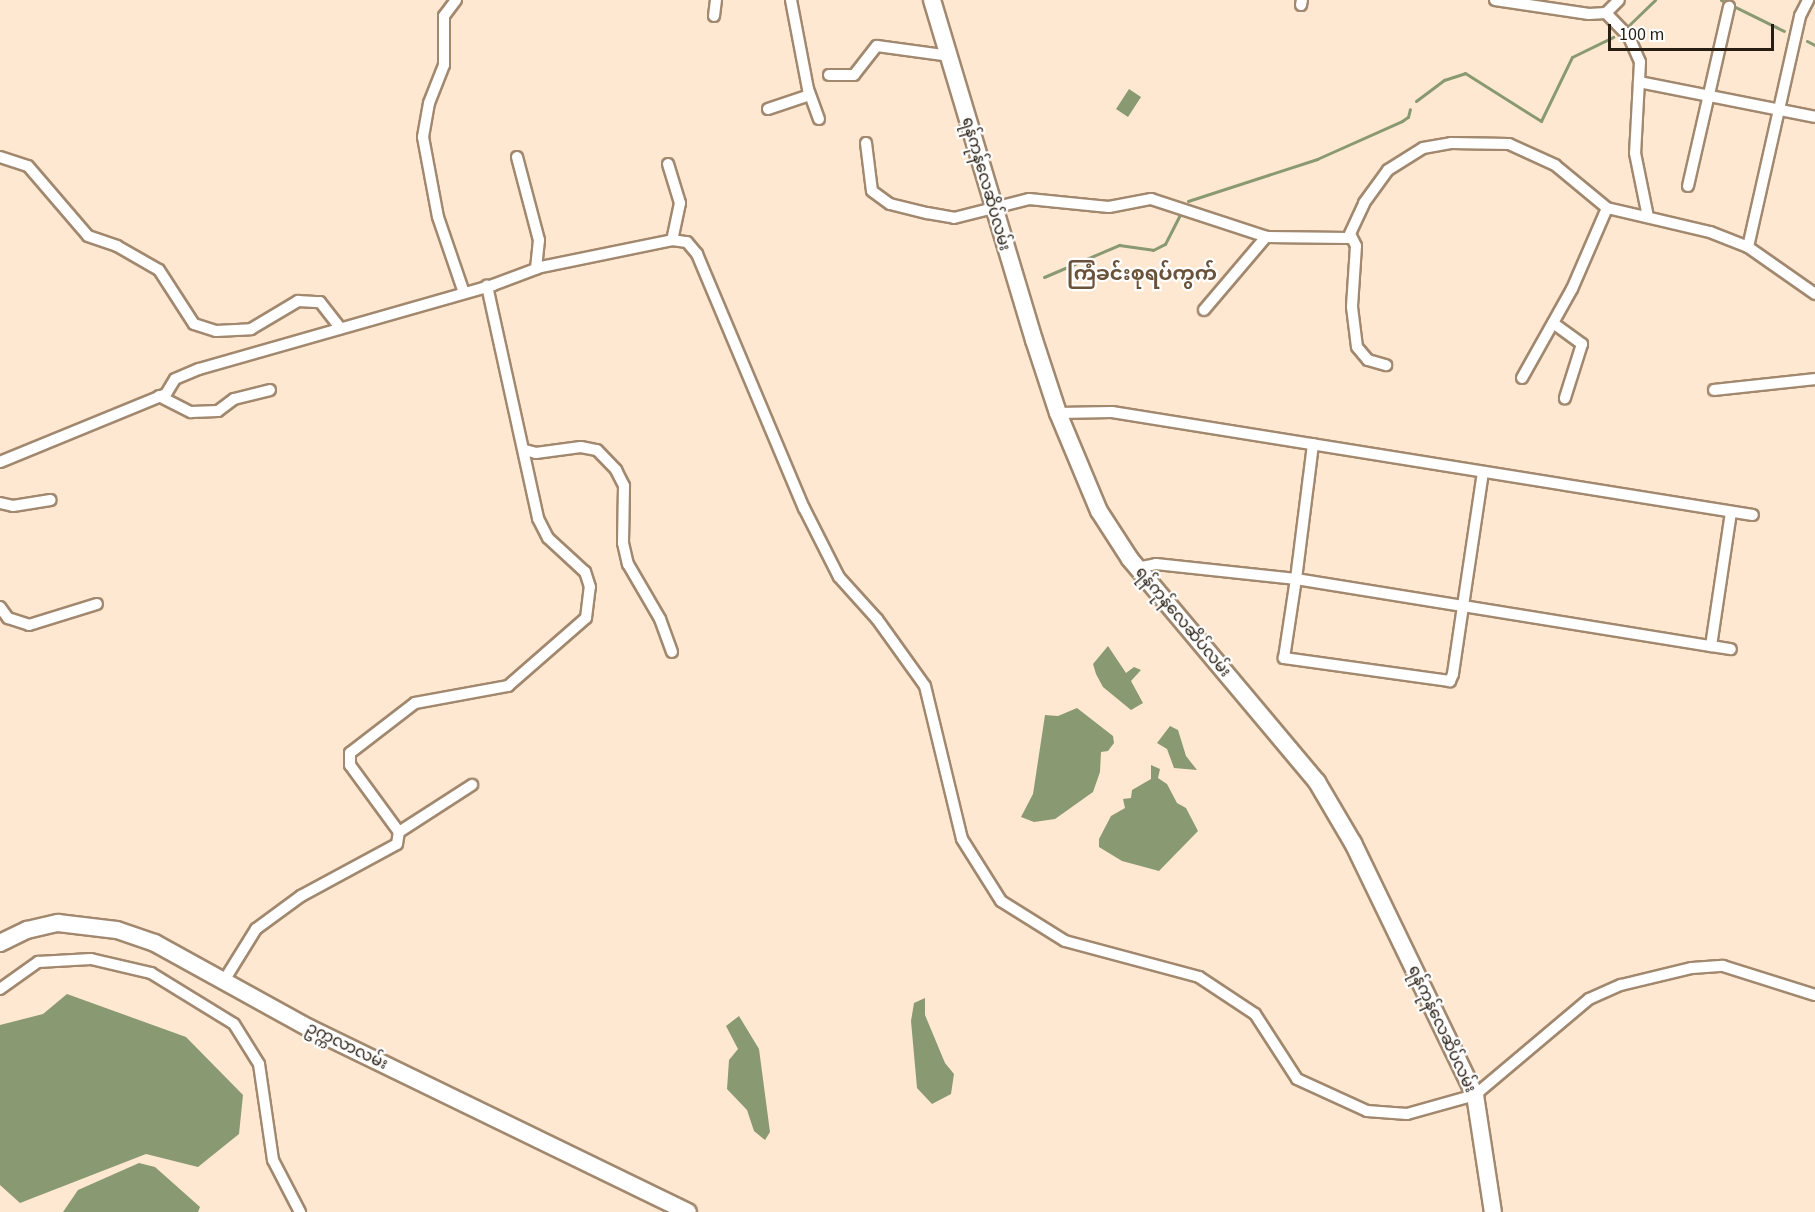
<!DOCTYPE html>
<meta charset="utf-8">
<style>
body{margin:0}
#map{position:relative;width:1815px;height:1212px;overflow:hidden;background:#fee8d1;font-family:"Source Sans 3","Noto Sans Myanmar",sans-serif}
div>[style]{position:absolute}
.water>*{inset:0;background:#899972}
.stream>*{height:3px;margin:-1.5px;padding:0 1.5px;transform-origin:1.5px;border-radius:1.5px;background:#899972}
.roads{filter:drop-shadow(2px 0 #a1886e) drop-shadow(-2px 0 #a1886e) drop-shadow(0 2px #a1886e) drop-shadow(0 -2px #a1886e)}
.street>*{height:10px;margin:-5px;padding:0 5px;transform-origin:5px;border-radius:5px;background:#fff}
.primary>*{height:16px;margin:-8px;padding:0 8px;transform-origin:8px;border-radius:8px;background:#fff}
span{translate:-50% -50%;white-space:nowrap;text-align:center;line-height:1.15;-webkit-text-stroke:4.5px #fff;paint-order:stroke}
.street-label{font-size:16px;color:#271d12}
.quarter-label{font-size:20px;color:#6a533a;font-weight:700}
.scale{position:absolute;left:1608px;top:24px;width:166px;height:27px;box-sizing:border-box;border:3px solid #271d12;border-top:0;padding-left:8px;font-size:18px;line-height:21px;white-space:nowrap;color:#271d12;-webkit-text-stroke:4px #fff;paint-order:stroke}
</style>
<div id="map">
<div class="water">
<div style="clip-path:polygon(1129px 89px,1141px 97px,1128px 117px,1116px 109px)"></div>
<div style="clip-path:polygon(1108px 646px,1126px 673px,1134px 667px,1141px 670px,1131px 681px,1143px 703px,1131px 710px,1103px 687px,1096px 674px,1093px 664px)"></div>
<div style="clip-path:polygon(1077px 708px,1113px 736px,1114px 743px,1108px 751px,1101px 752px,1100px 772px,1093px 792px,1055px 819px,1034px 822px,1021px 817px,1033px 794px,1045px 715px,1058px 716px)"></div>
<div style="clip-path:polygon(1170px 726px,1178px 730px,1186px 756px,1197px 770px,1174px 768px,1167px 749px,1157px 743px)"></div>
<div style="clip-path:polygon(1151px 765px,1160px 769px,1158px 778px,1167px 784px,1177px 803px,1186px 808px,1198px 831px,1159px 871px,1122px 861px,1099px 847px,1099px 839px,1111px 816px,1125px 808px,1123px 799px,1131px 798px,1132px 790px,1151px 779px)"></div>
<div style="clip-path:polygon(67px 994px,186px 1037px,243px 1095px,239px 1134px,198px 1167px,146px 1154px,20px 1203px,0 1185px,0 1025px,43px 1014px)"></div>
<div style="clip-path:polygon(925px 998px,925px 1015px,945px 1063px,954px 1074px,951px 1094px,932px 1104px,917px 1088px,911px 1021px,914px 1003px)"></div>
<div style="clip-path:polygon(739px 1016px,759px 1049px,770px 1132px,765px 1140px,754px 1131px,747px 1110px,727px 1089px,729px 1060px,738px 1049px,726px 1026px)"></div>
<div style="clip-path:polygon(139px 1163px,155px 1167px,200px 1207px,198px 1212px,63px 1212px,78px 1190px)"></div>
</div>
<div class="stream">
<div style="left:1721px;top:0;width:70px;rotate:26.2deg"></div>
<div style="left:1627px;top:27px;width:39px;rotate:-44deg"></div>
<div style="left:1807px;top:41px;width:9px;rotate:27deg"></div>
<div style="left:1416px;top:101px;width:35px;rotate:-37deg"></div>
<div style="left:1444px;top:80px;width:22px;rotate:-18deg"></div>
<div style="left:1465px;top:73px;width:90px;rotate:32.3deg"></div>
<div style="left:1541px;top:121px;width:71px;rotate:-64.2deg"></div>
<div style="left:1572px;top:57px;width:46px;rotate:-26deg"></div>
<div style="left:1188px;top:201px;width:136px;rotate:-18deg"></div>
<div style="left:1317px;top:159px;width:93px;rotate:-24.1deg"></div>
<div style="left:1402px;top:121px;width:7px;rotate:-34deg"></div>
<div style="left:1408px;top:117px;width:8px;rotate:-76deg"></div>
<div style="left:1044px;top:277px;width:82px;rotate:-23.1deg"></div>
<div style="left:1119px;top:245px;width:34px;rotate:8deg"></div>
<div style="left:1153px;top:250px;width:13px;rotate:-27deg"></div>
<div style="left:1165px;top:244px;width:34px;rotate:-63deg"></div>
</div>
<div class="roads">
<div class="street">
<div style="left:456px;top:0;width:20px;rotate:127deg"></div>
<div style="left:444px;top:16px;width:49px;rotate:90deg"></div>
<div style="left:444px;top:65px;width:41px;rotate:111.5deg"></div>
<div style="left:429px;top:103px;width:35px;rotate:100deg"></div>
<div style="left:423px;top:137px;width:81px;rotate:79.4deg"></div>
<div style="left:438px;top:217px;width:80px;rotate:71.1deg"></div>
<div style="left:791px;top:0;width:91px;rotate:79.2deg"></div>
<div style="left:808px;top:89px;width:32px;rotate:70deg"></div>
<div style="left:1495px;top:0;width:95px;rotate:8.5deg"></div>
<div style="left:1589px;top:14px;width:17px;rotate:-3deg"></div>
<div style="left:1606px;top:13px;width:18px;rotate:-45deg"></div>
<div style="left:1301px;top:5px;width:5px;rotate:-79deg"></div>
<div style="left:1606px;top:13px;width:33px;rotate:46deg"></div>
<div style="left:1629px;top:37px;width:27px;rotate:66deg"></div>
<div style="left:1640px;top:62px;width:91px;rotate:93.1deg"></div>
<div style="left:1635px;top:153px;width:65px;rotate:78.5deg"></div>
<div style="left:714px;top:16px;width:16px;rotate:-83deg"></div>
<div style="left:829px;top:75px;width:25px"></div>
<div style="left:854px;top:75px;width:37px;rotate:-52deg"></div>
<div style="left:877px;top:46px;width:74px;rotate:7.8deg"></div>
<div style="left:1639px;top:82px;width:179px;rotate:11.2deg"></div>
<div style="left:768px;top:109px;width:44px;rotate:-18.4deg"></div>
<div style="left:866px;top:143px;width:48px;rotate:82.9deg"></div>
<div style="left:872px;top:191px;width:22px;rotate:36deg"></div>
<div style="left:890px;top:204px;width:38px;rotate:14deg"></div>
<div style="left:927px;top:213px;width:27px;rotate:10deg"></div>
<div style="left:954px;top:218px;width:77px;rotate:-14.2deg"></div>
<div style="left:1029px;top:199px;width:80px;rotate:5.7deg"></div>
<div style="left:1109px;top:207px;width:43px;rotate:-10.8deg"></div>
<div style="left:1151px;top:199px;width:122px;rotate:18.1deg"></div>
<div style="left:1267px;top:237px;width:81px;rotate:0.7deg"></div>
<div style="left:1348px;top:238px;width:38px;rotate:-65deg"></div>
<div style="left:1364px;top:203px;width:41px;rotate:-54deg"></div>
<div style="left:1388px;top:170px;width:41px;rotate:-32.2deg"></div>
<div style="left:1423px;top:148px;width:28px;rotate:-10deg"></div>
<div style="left:1451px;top:143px;width:58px;rotate:1deg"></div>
<div style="left:1509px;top:144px;width:51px;rotate:24.5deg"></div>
<div style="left:1555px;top:165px;width:67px;rotate:39.6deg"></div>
<div style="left:1607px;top:208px;width:106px;rotate:13.1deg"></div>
<div style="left:1710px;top:232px;width:41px;rotate:21.5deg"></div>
<div style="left:1748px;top:247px;width:82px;rotate:35deg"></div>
<div style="left:0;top:157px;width:29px;rotate:18deg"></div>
<div style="left:28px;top:166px;width:92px;rotate:49.4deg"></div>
<div style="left:88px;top:236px;width:31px;rotate:19deg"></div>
<div style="left:117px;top:246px;width:48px;rotate:29.7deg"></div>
<div style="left:159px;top:270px;width:64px;rotate:57.1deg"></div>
<div style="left:194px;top:324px;width:23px;rotate:18deg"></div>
<div style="left:216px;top:331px;width:35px;rotate:-3deg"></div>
<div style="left:251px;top:329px;width:55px;rotate:-30.8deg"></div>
<div style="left:298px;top:301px;width:22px;rotate:3deg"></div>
<div style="left:320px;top:302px;width:33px;rotate:52deg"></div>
<div style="left:517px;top:157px;width:86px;rotate:75.2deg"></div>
<div style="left:539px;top:240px;width:29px;rotate:96deg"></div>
<div style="left:668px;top:164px;width:41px;rotate:72.9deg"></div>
<div style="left:680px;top:203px;width:38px;rotate:102deg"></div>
<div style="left:1688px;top:186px;width:184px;rotate:-77.1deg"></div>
<div style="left:1351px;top:236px;width:11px;rotate:63deg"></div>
<div style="left:1356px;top:246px;width:61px;rotate:93.8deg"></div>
<div style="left:1352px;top:307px;width:40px;rotate:82.9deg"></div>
<div style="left:1357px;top:347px;width:17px;rotate:50deg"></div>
<div style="left:1368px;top:360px;width:19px;rotate:16deg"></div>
<div style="left:1748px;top:247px;width:237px;rotate:-77.3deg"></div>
<div style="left:1800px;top:16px;width:18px;rotate:-63deg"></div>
<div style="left:1204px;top:310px;width:96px;rotate:-49.7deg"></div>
<div style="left:1553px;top:323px;width:36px;rotate:36deg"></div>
<div style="left:1582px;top:344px;width:57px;rotate:107.5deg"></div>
<div style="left:1522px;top:378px;width:102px;rotate:-60.7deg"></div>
<div style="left:1572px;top:289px;width:88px;rotate:-66.6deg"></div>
<div style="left:1714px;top:390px;width:102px;rotate:-6.2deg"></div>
<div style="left:159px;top:396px;width:36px;rotate:27deg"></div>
<div style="left:191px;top:412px;width:27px;rotate:-2deg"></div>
<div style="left:218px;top:411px;width:20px;rotate:-37deg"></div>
<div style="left:234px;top:399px;width:37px;rotate:-14deg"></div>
<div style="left:1058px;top:413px;width:54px;rotate:-1.1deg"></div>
<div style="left:1112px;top:412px;width:649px;rotate:9.13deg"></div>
<div style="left:525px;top:450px;width:11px;rotate:15deg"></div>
<div style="left:536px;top:453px;width:45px;rotate:-7.6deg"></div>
<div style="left:581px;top:447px;width:16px;rotate:11deg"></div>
<div style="left:597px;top:450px;width:28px;rotate:46deg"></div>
<div style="left:616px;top:470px;width:18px;rotate:63deg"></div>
<div style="left:624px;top:486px;width:57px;rotate:91deg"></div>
<div style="left:623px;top:543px;width:22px;rotate:77deg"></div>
<div style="left:628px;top:564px;width:64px;rotate:59.8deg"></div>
<div style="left:660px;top:619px;width:35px;rotate:70deg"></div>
<div style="left:0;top:462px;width:179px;rotate:-22.3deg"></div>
<div style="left:166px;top:394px;width:17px;rotate:-59deg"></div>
<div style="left:175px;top:379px;width:26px;rotate:-23deg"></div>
<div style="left:199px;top:369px;width:306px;rotate:-15.9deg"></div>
<div style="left:493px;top:285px;width:51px;rotate:-20.6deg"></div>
<div style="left:541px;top:267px;width:134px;rotate:-11.6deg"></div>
<div style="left:672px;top:240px;width:15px;rotate:8deg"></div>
<div style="left:687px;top:242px;width:16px;rotate:50deg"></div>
<div style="left:697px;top:254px;width:276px;rotate:67.2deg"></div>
<div style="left:804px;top:508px;width:77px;rotate:63.1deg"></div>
<div style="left:839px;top:577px;width:57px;rotate:47.9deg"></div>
<div style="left:877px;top:619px;width:82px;rotate:54.4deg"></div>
<div style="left:925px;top:686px;width:157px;rotate:76.4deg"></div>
<div style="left:962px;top:839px;width:73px;rotate:57.8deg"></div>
<div style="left:1001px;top:901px;width:75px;rotate:32deg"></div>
<div style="left:1065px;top:941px;width:139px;rotate:15deg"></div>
<div style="left:1199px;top:977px;width:67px;rotate:33.5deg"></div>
<div style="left:1255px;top:1014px;width:77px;rotate:57.1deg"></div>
<div style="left:1297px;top:1079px;width:77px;rotate:24.6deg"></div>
<div style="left:1367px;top:1111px;width:40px;rotate:4.3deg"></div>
<div style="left:1407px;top:1114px;width:71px;rotate:-15.6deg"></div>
<div style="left:1475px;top:1095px;width:149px;rotate:-40.1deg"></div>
<div style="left:1589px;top:999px;width:35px;rotate:-24deg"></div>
<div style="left:1621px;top:985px;width:73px;rotate:-13.5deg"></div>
<div style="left:1692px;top:968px;width:31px;rotate:-4deg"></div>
<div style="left:1723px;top:966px;width:96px;rotate:17.5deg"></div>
<div style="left:1483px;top:472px;width:135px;rotate:98.5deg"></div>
<div style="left:1463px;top:606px;width:69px;rotate:98.4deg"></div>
<div style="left:1453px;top:674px;width:8px;rotate:113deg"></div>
<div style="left:1450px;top:681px;width:168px;rotate:-172.1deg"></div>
<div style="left:1284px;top:658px;width:80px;rotate:-81.4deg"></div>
<div style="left:1296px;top:579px;width:169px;rotate:9.2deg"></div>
<div style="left:1463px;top:606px;width:251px;rotate:9.2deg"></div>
<div style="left:1711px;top:646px;width:20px;rotate:9deg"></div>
<div style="left:0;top:503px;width:13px;rotate:13deg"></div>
<div style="left:13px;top:506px;width:38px;rotate:-9deg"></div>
<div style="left:1137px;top:568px;width:19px;rotate:-12deg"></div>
<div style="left:1156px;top:564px;width:141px;rotate:6.1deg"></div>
<div style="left:1296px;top:579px;width:136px;rotate:-82.8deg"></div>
<div style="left:0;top:607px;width:14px;rotate:54deg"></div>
<div style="left:8px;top:618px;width:22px;rotate:18deg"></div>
<div style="left:29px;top:625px;width:71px;rotate:-17.2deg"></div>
<div style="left:1711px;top:646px;width:135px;rotate:-81.5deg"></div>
<div style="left:399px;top:832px;width:87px;rotate:-32.8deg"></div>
<div style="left:225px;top:979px;width:59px;rotate:-58.2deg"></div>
<div style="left:256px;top:929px;width:56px;rotate:-36.3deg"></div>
<div style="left:301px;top:896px;width:109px;rotate:-28.4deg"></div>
<div style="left:397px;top:844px;width:12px;rotate:-81deg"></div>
<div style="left:399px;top:832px;width:83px;rotate:-126.2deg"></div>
<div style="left:350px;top:765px;width:12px;rotate:-90deg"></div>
<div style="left:350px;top:753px;width:82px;rotate:-37.6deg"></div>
<div style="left:415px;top:703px;width:95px;rotate:-10.4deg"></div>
<div style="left:508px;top:686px;width:103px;rotate:-41.1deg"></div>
<div style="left:586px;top:618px;width:31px;rotate:-83deg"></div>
<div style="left:590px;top:587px;width:16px;rotate:-108deg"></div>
<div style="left:585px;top:572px;width:50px;rotate:-137.4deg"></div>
<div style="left:548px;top:538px;width:22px;rotate:-117deg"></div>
<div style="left:538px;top:518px;width:238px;rotate:-102.4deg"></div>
<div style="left:0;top:989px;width:47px;rotate:-35.4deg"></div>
<div style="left:38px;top:962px;width:53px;rotate:-3.2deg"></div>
<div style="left:91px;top:959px;width:62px;rotate:13.1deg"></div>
<div style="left:151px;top:973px;width:97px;rotate:31.6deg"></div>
<div style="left:234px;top:1024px;width:47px;rotate:58deg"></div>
<div style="left:259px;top:1064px;width:97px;rotate:81.7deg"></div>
<div style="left:273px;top:1160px;width:59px;rotate:62.6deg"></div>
</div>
<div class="primary">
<div style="left:932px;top:0;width:355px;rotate:73.3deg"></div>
<div style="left:1034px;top:340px;width:77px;rotate:71.8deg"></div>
<div style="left:1058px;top:413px;width:106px;rotate:67.3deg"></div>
<div style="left:1099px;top:511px;width:57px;rotate:57.1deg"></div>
<div style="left:1130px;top:559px;width:291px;rotate:50deg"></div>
<div style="left:1317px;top:782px;width:71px;rotate:59.5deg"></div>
<div style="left:1353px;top:843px;width:280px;rotate:64.2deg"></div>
<div style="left:1475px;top:1095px;width:118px;rotate:81.3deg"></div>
<div style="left:0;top:943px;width:30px;rotate:-26deg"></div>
<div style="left:27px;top:930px;width:32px;rotate:-13deg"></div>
<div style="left:58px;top:923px;width:59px;rotate:6.8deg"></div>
<div style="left:117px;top:930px;width:40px;rotate:18.9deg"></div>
<div style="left:155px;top:943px;width:176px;rotate:28.9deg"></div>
<div style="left:309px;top:1028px;width:421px;rotate:25.9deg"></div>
</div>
</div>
<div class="street-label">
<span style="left:986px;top:184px;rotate:74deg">ရန်ကုန်လေဆိပ်လမ်း</span>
<span style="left:1183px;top:622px;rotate:50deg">ရန်ကုန်လေဆိပ်လမ်း</span>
<span style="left:1442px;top:1029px;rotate:65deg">ရန်ကုန်လေဆိပ်လမ်း</span>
<span style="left:347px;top:1046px;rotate:26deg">ဥက္ကလာလမ်း</span>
</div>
<div class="quarter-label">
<span style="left:1142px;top:274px">ကြံခင်းစုရပ်ကွက်</span>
</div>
<div class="scale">100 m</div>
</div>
